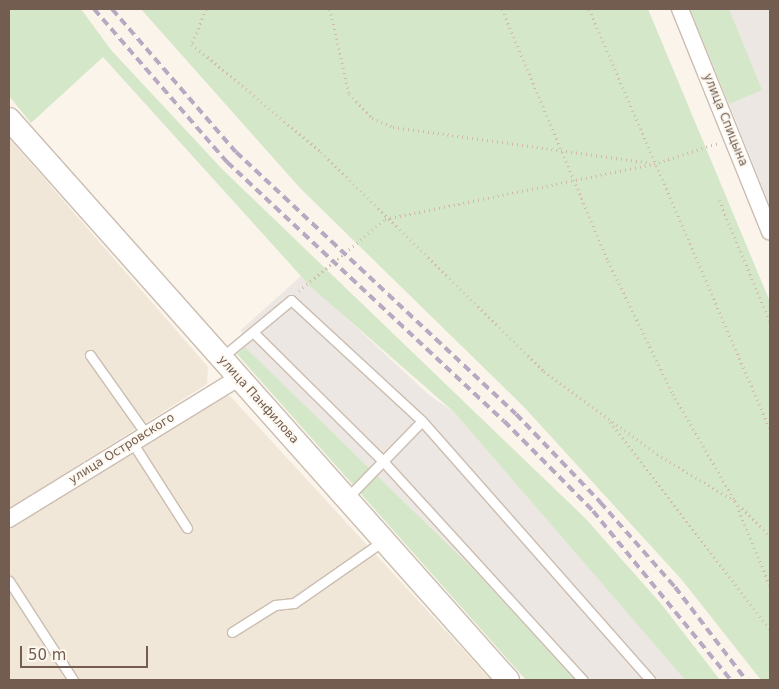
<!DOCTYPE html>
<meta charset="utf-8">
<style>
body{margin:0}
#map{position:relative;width:779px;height:689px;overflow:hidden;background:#faf4ea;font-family:"DejaVu Sans",sans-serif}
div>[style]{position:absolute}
.residential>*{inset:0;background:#f1e7d9}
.industrial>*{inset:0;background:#ece7e2}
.green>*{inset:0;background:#d4e7c9}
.path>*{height:3px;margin-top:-1.5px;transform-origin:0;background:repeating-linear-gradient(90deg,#d2b9a7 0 1px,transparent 0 5px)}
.roads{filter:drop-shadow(1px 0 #cbbdb1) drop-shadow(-1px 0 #cbbdb1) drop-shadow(0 1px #cbbdb1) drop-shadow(0 -1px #cbbdb1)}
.lane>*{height:9px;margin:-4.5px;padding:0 4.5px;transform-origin:4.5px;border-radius:4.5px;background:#fff}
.street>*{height:16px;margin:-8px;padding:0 8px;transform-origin:8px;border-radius:8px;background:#fff}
.secondary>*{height:22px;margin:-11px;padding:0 11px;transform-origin:11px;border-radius:11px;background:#fff}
.rail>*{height:4px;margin-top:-2px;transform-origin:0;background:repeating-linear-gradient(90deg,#b8a9c3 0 8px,transparent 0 13px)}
span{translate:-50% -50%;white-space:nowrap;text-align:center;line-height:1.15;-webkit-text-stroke:4px #fdf8f0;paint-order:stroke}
.street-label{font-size:12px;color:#725d50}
.frame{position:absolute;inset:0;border:10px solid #725d50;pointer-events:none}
.scale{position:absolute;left:20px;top:646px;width:128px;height:22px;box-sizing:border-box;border:2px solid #725d50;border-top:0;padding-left:6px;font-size:15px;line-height:18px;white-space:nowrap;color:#725d50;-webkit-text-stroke:4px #fdf8f0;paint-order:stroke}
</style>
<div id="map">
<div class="residential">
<div style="clip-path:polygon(9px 138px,208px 367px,207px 384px,9px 509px)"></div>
<div style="clip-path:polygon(230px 396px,491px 680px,9px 680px,9px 526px,220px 397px)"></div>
</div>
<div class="industrial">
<div style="clip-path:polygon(690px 9px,770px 9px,770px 206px,729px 104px)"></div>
<div style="clip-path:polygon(301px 276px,429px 395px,454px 412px,685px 680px,575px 680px,475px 571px,245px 347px,241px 330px)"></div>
</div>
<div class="green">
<div style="clip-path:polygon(9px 9px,81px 9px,111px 50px,223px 170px,586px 519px,662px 605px,720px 680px,685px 680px,454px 412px,310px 286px,103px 57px,31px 123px,9px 96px)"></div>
<div style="clip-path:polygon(141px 9px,648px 9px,770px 302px,770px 680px,761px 680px,682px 580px,524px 407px,300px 188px)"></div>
<div style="clip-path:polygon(690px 9px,729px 9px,762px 90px,729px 104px)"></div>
<div style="clip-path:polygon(245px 347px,475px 571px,575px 680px,526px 680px,237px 354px)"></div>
</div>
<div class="path">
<div style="left:206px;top:9px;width:38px;rotate:112deg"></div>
<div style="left:192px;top:44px;width:168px;rotate:39.9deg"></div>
<div style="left:321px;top:152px;width:313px;rotate:44.5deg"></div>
<div style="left:544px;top:371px;width:140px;rotate:36.3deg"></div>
<div style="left:657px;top:454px;width:91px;rotate:31.1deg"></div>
<div style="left:735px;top:501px;width:49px;rotate:45deg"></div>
<div style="left:330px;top:9px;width:87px;rotate:77.4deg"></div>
<div style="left:349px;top:94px;width:33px;rotate:46deg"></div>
<div style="left:372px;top:118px;width:23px;rotate:23deg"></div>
<div style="left:393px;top:127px;width:260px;rotate:7.9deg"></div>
<div style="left:502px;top:9px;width:273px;rotate:67.2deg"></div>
<div style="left:608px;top:261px;width:148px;rotate:64deg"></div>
<div style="left:673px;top:394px;width:124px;rotate:59.9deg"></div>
<div style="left:735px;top:501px;width:92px;rotate:67.6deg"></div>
<div style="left:589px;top:9px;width:458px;rotate:66.7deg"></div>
<div style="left:719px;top:200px;width:132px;rotate:67.3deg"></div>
<div style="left:299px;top:291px;width:112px;rotate:-39.9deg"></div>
<div style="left:385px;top:219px;width:275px;rotate:-11.6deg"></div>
<div style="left:654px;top:164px;width:67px;rotate:-18.2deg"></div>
<div style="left:610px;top:422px;width:262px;rotate:52.3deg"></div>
</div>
<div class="roads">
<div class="lane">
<div style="left:255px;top:334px;width:177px;rotate:44.8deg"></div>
<div style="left:381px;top:459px;width:299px;rotate:47.6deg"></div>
<div style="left:90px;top:355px;width:97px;rotate:54.7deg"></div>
<div style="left:221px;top:358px;width:91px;rotate:-39.6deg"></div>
<div style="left:291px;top:300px;width:178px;rotate:42.7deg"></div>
<div style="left:422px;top:421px;width:345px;rotate:48.6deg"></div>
<div style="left:132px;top:442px;width:102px;rotate:57.4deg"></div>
<div style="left:347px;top:498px;width:107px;rotate:-45.8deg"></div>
<div style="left:9px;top:581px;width:118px;rotate:57.1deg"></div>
<div style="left:232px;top:632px;width:51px;rotate:-32.1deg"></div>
<div style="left:275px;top:605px;width:19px;rotate:-6deg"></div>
<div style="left:294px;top:603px;width:108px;rotate:-34.9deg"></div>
</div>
<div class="street">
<div style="left:680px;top:9px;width:240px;rotate:68deg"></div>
<div style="left:9px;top:519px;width:268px;rotate:-31.6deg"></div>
</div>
<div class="secondary">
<div style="left:9px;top:119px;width:751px;rotate:48.35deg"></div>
</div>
</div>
<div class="rail">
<div style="left:94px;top:9px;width:203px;rotate:49deg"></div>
<div style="left:227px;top:162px;width:379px;rotate:43.1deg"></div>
<div style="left:504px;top:421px;width:127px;rotate:45.3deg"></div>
<div style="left:593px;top:511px;width:218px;rotate:50.8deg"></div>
<div style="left:112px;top:9px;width:189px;rotate:49.1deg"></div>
<div style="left:236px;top:152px;width:383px;rotate:43.1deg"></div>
<div style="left:516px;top:414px;width:122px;rotate:46.3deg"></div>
<div style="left:600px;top:502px;width:113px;rotate:48.6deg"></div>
<div style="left:675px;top:587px;width:117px;rotate:52.6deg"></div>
</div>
<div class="street-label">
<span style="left:725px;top:120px;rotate:68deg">улица Спицына</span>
<span style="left:258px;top:400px;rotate:48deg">улица Панфилова</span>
<span style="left:122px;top:449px;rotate:-32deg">улица Островского</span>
</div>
<div class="frame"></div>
<div class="scale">50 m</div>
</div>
